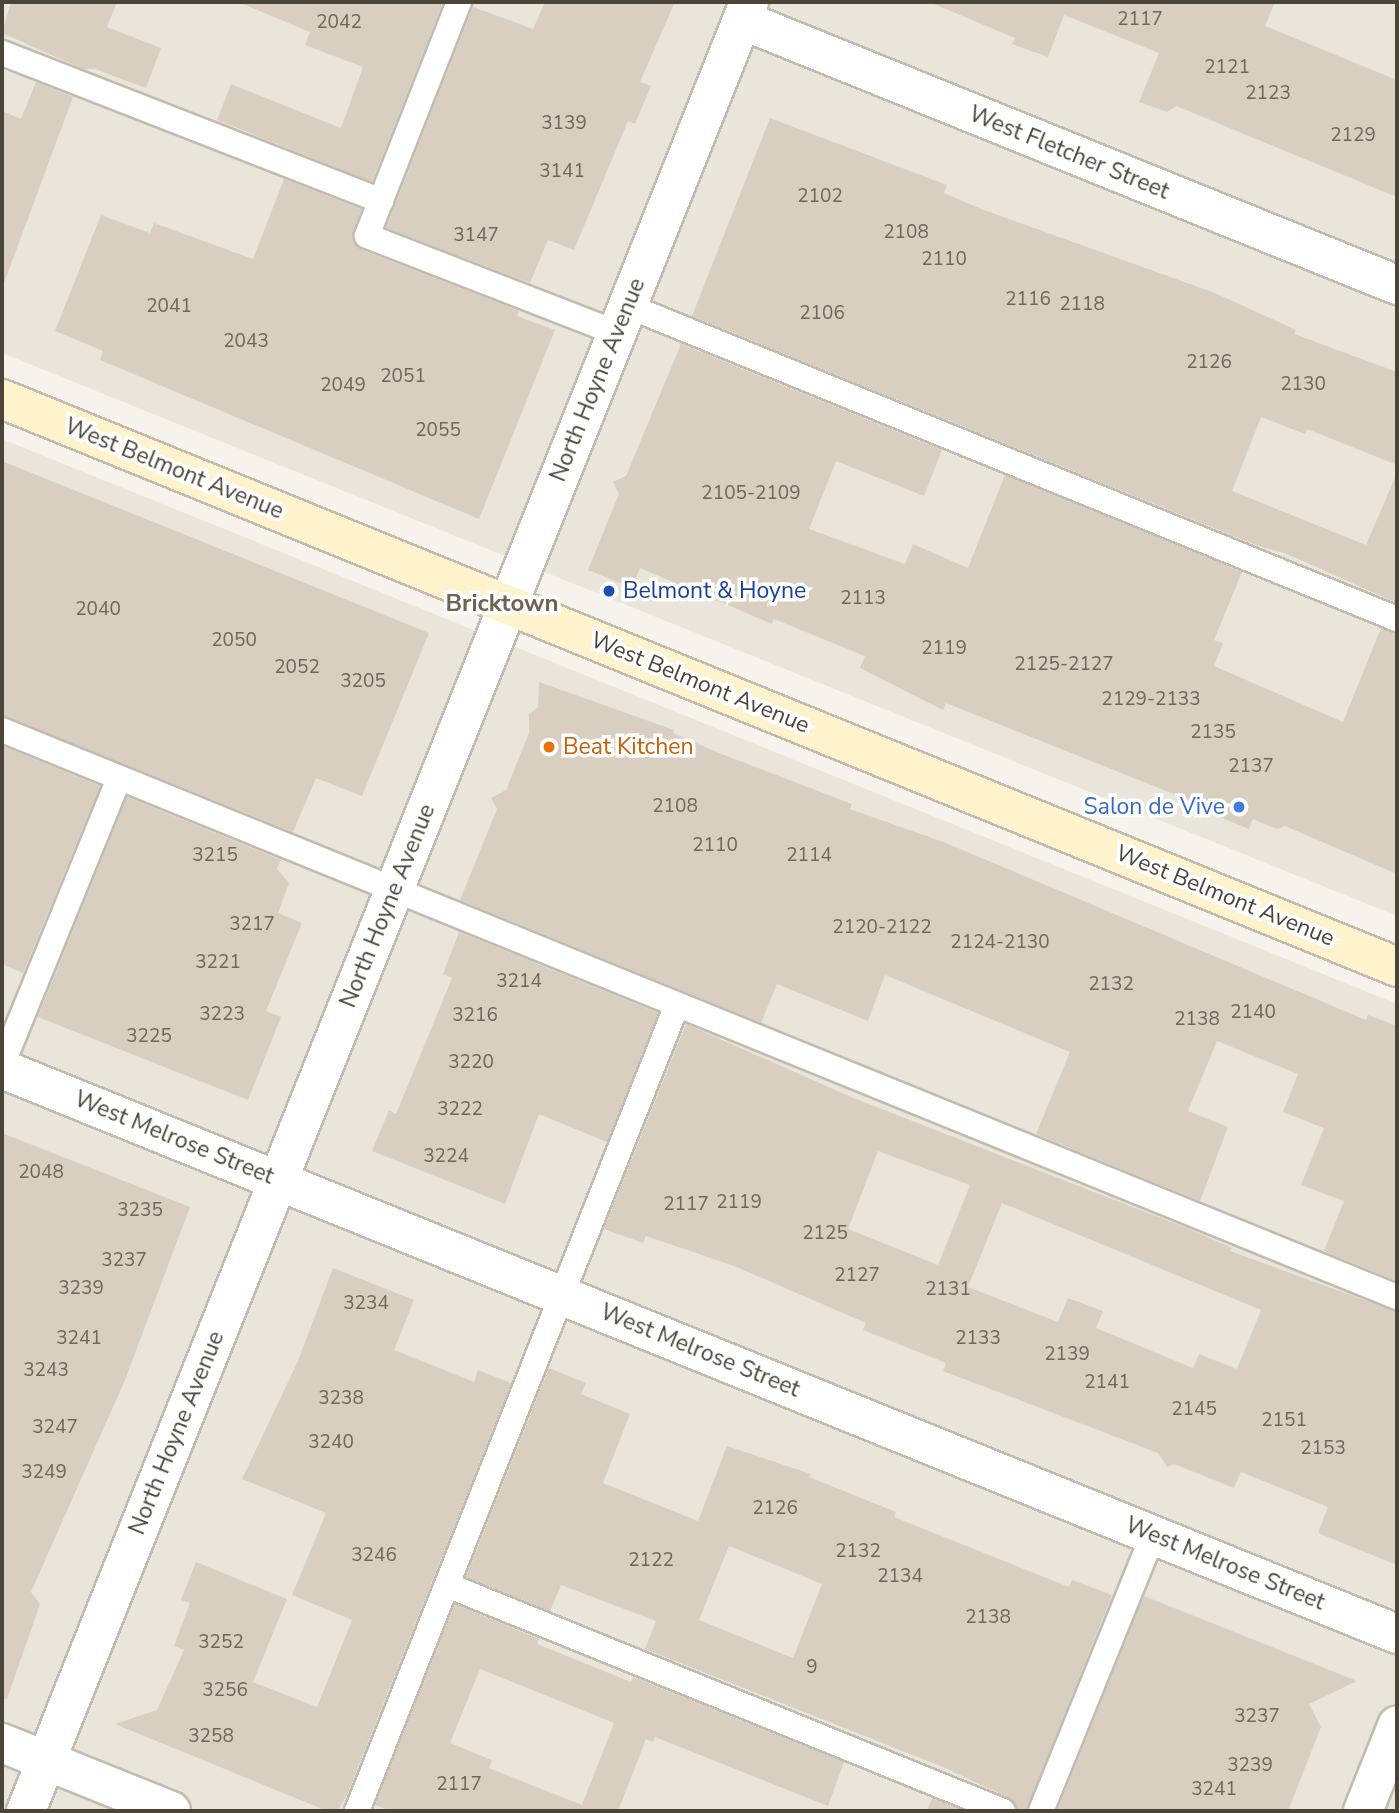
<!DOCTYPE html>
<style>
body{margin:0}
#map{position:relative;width:1399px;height:1813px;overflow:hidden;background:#f6f3ec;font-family:"Nunito Sans",sans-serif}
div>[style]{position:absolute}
.residential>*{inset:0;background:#eae5da}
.building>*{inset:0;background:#d8cfc1}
.roads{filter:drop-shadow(2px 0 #c2bbae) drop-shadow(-2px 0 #c2bbae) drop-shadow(0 2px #c2bbae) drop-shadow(0 -2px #c2bbae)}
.service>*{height:24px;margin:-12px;padding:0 12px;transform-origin:12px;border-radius:12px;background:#fff}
.minor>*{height:38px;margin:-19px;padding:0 19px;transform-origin:19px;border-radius:19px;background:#fff}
.secondary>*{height:38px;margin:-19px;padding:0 19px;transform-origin:19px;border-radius:19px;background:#fff3cd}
.dots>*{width:19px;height:19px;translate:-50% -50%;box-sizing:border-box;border:4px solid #fff;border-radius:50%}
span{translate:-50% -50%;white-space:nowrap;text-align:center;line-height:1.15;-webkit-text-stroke:7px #fff;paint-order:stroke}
.number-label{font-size:19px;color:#6e675b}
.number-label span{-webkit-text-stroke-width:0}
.street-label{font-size:23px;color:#4b4439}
.transit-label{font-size:23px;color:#164399}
.left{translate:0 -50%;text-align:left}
.food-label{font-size:23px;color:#c56008}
.shop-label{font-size:23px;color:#366cbe}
.right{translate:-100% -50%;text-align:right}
.neighbourhood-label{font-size:24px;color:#6e6250;font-weight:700}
.frame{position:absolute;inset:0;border:4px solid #4b4439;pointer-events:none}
</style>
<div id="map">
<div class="residential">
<div style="clip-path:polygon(2px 2px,1397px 2px,1397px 916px,2px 353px)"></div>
<div style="clip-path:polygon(2px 439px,1397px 1004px,1397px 1811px,2px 1811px)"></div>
</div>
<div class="building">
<div style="clip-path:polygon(11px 2px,117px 2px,107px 27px,161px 48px,146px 88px,95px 69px,83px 69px,2px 33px)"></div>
<div style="clip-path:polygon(238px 2px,443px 2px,372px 182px,217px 120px,231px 84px,341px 128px,363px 67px,305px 45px,310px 32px)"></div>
<div style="clip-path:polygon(545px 2px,675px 2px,640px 82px,651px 86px,635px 124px,628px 121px,574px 250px,548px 240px,530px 283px,386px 228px,473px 7px,533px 29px)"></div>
<div style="clip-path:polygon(929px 2px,1275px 2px,1265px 26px,1397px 80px,1397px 197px,1176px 106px,1167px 112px,1139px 102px,1159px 53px,1064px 15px,1048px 57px,1012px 44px,1015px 38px)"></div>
<div style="clip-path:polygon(36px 82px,73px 97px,4px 283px,2px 111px,21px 119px)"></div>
<div style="clip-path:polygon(770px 118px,947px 185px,944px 193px,984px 210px,1215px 293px,1296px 330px,1294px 334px,1397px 372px,1397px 465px,1307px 429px,1305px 434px,1261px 417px,1232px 491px,1366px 545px,1397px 473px,1397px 603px,1287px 554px,1253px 544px,692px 316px)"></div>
<div style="clip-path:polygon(284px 179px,361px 209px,352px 238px,362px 250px,519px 311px,517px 316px,555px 330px,479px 519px,100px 360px,103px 351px,55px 331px,101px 215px,150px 233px,154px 223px,253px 259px)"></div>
<div style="clip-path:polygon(681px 344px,942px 450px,924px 496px,836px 461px,809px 529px,905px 564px,913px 544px,968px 568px,1005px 475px,1242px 572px,1214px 640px,1223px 643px,1214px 666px,1343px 722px,1381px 628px,1397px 634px,1397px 874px,1285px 826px,1277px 829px,1253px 819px,1249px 829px,1212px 814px,1214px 810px,946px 703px,943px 710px,860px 668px,865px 656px,774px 619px,772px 624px,640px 568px,632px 588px,588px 570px,619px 494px,613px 482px,626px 476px)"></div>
<div style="clip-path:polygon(2px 461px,429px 633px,362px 796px,316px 778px,293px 832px,2px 715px)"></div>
<div style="clip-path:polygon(539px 682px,674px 730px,673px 733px,719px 753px,852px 804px,850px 809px,946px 843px,1366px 1020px,1368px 1015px,1397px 1026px,1397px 1281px,1324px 1251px,1344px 1201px,1301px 1185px,1324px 1128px,1283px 1112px,1298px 1074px,1217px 1041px,1188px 1111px,1228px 1127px,1200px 1201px,1036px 1134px,1070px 1052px,885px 975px,868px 1021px,777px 984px,761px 1023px,460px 900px,497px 809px,491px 798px,506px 790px,529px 733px,529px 714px,538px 707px)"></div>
<div style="clip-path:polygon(2px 746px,100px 786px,23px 973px,2px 964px)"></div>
<div style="clip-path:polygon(127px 797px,281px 860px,277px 869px,289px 883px,278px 913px,302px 923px,266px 1011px,281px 1017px,248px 1100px,38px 1017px)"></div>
<div style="clip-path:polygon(459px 932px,658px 1013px,607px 1142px,539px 1114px,505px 1204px,372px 1151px,389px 1110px,396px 1114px,452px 978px,443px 974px)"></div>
<div style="clip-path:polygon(evenodd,686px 1024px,851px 1097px,1189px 1229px,1232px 1248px,1230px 1251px,1397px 1312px,1397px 1565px,1318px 1533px,1328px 1507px,1241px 1472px,1234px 1488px,1174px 1464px,1167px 1467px,1158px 1453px,943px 1371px,946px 1363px,863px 1330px,866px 1323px,734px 1266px,646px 1236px,643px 1243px,604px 1229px,686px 1024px,878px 1151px,970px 1185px,938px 1265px,848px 1229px,878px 1151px,686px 1024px,1002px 1203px,1261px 1310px,1237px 1369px,1199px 1354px,1193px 1368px,1096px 1328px,1103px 1311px,1068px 1298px,1058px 1322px,968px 1287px,1002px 1203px)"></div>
<div style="clip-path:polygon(2px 1133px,190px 1207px,125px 1380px,31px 1592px,40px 1604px,7px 1699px,2px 1698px)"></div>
<div style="clip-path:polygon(333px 1268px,414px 1300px,394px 1350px,474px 1382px,478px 1370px,511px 1383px,347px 1795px,337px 1811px,327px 1811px,115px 1724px,157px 1710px,184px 1650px,174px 1646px,190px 1603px,181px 1600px,196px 1562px,287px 1599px,253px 1682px,317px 1707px,352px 1620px,292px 1595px,326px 1513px,242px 1479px,298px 1361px)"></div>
<div style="clip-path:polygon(evenodd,549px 1368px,586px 1383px,581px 1394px,630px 1414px,603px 1483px,698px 1521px,727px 1446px,811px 1474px,809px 1477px,896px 1512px,894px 1517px,1069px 1587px,1072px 1580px,1112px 1595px,1026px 1811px,1018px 1811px,1009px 1798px,943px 1767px,645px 1649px,656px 1621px,561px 1585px,550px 1611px,466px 1577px,549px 1368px,729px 1546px,822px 1584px,793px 1658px,699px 1620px,729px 1546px)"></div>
<div style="clip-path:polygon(1144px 1596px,1357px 1681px,1309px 1704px,1321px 1727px,1288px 1811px,1057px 1811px)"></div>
<div style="clip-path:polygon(evenodd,455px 1604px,539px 1639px,537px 1644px,631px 1682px,633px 1677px,844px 1762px,828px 1806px,655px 1737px,653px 1742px,646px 1739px,618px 1811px,391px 1811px,375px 1805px,455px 1604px,480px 1669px,614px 1723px,582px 1805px,489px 1768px,492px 1760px,450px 1743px,480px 1669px)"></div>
<div style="clip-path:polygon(932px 1798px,964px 1811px,927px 1811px)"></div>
</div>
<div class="roads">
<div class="service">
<div style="left:459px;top:2px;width:251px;rotate:111.5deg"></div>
<div style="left:367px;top:236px;width:268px;rotate:21.2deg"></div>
<div style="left:2px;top:53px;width:407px;rotate:21.3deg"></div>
<div style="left:628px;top:306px;width:830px;rotate:22.15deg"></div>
<div style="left:2px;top:730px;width:1506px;rotate:22.12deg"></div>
<div style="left:2px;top:1065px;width:310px;rotate:-67.8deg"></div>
<div style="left:447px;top:1585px;width:600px;rotate:22.12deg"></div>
<div style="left:357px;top:1811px;width:867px;rotate:-68.35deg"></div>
<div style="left:1041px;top:1811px;width:298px;rotate:-67.9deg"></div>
</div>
<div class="minor">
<div style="left:742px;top:20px;width:707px;rotate:22.03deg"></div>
<div style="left:2px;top:1069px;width:1505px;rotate:22.05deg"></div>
<div style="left:2px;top:1743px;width:182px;rotate:21.9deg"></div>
<div style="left:26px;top:1811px;width:1948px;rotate:-68.21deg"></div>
<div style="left:1363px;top:1811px;width:92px;rotate:-68.2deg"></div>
</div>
<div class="secondary">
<div style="left:2px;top:399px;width:1506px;rotate:22.15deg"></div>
</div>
</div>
<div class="dots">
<div style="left:609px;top:591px;background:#1a4fb4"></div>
<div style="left:549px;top:747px;background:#e8710a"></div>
<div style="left:1239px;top:807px;background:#3f7fe0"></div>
</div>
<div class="number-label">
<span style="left:1140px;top:20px">2117</span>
<span style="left:339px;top:23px">2042</span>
<span style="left:1227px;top:68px">2121</span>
<span style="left:1268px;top:94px">2123</span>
<span style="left:564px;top:124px">3139</span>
<span style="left:1353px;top:136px">2129</span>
<span style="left:562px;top:172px">3141</span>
<span style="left:820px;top:197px">2102</span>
<span style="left:906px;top:233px">2108</span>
<span style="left:476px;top:236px">3147</span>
<span style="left:944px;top:260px">2110</span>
<span style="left:1028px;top:300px">2116</span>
<span style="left:1082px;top:305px">2118</span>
<span style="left:169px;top:307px">2041</span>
<span style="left:822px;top:314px">2106</span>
<span style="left:246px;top:342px">2043</span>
<span style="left:1209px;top:363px">2126</span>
<span style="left:403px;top:377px">2051</span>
<span style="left:1303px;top:385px">2130</span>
<span style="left:343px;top:386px">2049</span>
<span style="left:438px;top:431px">2055</span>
<span style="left:751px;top:494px">2105-2109</span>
<span style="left:863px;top:599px">2113</span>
<span style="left:98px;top:610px">2040</span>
<span style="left:234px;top:641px">2050</span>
<span style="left:944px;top:649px">2119</span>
<span style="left:1064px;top:665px">2125-2127</span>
<span style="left:297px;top:668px">2052</span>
<span style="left:363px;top:682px">3205</span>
<span style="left:1151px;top:700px">2129-2133</span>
<span style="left:1213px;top:733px">2135</span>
<span style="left:1251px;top:767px">2137</span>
<span style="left:675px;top:807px">2108</span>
<span style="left:715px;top:846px">2110</span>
<span style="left:215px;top:856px">3215</span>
<span style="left:809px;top:856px">2114</span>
<span style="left:252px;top:925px">3217</span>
<span style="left:882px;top:928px">2120-2122</span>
<span style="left:1000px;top:943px">2124-2130</span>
<span style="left:218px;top:963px">3221</span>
<span style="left:519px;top:982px">3214</span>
<span style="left:1111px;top:985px">2132</span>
<span style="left:1253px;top:1013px">2140</span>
<span style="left:222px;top:1015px">3223</span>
<span style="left:475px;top:1016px">3216</span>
<span style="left:1197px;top:1020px">2138</span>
<span style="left:149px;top:1037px">3225</span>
<span style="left:471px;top:1063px">3220</span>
<span style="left:460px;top:1110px">3222</span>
<span style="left:446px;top:1157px">3224</span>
<span style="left:41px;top:1173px">2048</span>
<span style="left:739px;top:1203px">2119</span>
<span style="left:686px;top:1205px">2117</span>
<span style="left:140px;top:1211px">3235</span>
<span style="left:825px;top:1234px">2125</span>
<span style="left:124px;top:1261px">3237</span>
<span style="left:857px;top:1276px">2127</span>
<span style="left:81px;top:1289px">3239</span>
<span style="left:948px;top:1290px">2131</span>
<span style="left:366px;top:1304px">3234</span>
<span style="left:79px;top:1339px">3241</span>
<span style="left:978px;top:1339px">2133</span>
<span style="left:1067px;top:1355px">2139</span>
<span style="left:46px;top:1371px">3243</span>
<span style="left:1107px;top:1383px">2141</span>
<span style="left:341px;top:1399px">3238</span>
<span style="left:1194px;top:1410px">2145</span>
<span style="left:1284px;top:1421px">2151</span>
<span style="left:55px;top:1428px">3247</span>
<span style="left:331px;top:1443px">3240</span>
<span style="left:1323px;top:1449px">2153</span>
<span style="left:44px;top:1473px">3249</span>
<span style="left:775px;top:1509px">2126</span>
<span style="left:858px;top:1552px">2132</span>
<span style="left:374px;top:1556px">3246</span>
<span style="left:651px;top:1561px">2122</span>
<span style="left:900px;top:1577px">2134</span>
<span style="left:988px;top:1618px">2138</span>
<span style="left:221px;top:1643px">3252</span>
<span style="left:812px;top:1668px">9</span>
<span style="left:225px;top:1691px">3256</span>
<span style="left:1257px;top:1717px">3237</span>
<span style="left:211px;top:1737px">3258</span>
<span style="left:1250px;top:1766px">3239</span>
<span style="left:459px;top:1785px">2117</span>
<span style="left:1214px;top:1790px">3241</span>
</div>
<div class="street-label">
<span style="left:1069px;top:153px;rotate:22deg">West Fletcher Street</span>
<span style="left:598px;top:380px;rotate:-68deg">North Hoyne Avenue</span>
<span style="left:174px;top:469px;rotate:22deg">West Belmont Avenue</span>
<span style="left:700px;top:683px;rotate:22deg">West Belmont Avenue</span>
<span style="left:1225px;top:896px;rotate:22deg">West Belmont Avenue</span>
<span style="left:388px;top:906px;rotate:-68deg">North Hoyne Avenue</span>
<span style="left:174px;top:1138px;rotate:22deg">West Melrose Street</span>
<span style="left:700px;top:1351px;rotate:22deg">West Melrose Street</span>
<span style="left:177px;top:1433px;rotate:-68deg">North Hoyne Avenue</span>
<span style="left:1225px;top:1564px;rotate:22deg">West Melrose Street</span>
</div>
<div class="transit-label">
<span class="left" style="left:623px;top:591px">Belmont &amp; Hoyne</span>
</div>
<div class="food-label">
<span class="left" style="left:563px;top:747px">Beat Kitchen</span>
</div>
<div class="shop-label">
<span class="right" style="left:1225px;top:807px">Salon de Vive</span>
</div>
<div class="neighbourhood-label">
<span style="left:502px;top:604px">Bricktown</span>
</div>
<div class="frame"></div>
</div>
